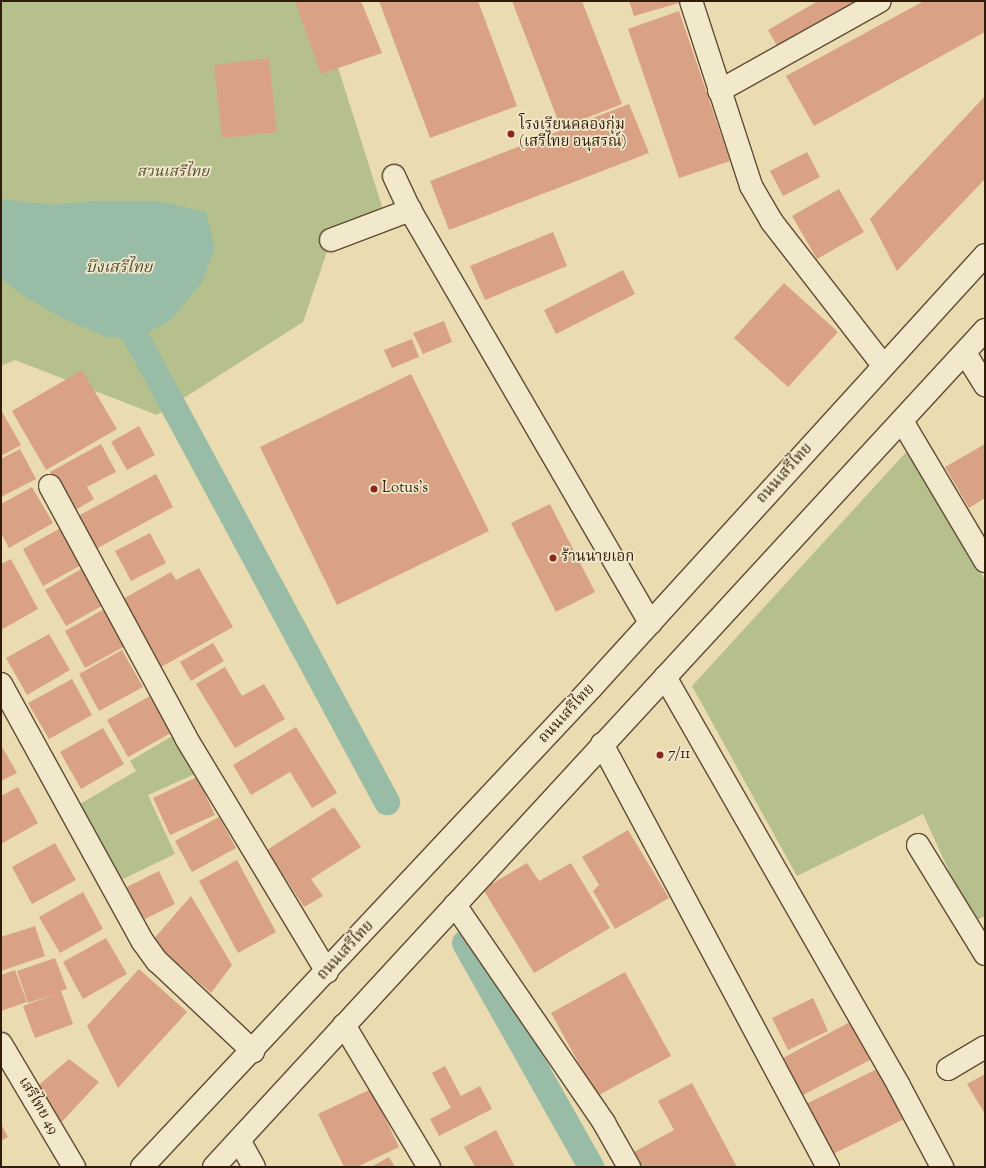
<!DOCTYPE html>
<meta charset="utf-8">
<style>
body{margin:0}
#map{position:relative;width:986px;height:1168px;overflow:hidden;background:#ebdbb1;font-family:"Sorts Mill Goudy","Noto Serif Thai",serif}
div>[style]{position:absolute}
.green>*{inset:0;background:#b6c08d}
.water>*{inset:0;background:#99bca6}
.canal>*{height:26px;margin:-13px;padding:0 13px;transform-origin:13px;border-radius:13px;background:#99bca6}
.building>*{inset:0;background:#d9a285}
.roads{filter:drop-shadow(1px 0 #5f4c33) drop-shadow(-1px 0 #5f4c33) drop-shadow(0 1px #5f4c33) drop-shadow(0 -1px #5f4c33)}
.minor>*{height:22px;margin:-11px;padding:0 11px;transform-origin:11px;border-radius:11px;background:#f2e8cc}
.secondary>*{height:22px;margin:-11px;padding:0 11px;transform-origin:11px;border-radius:11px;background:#f2e8cc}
.dots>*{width:11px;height:11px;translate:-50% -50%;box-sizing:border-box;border:2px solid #f2e8cc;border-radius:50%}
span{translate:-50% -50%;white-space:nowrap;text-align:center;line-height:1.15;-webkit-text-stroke:3.5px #f2e8cc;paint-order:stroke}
.poi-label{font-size:15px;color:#301c09}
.left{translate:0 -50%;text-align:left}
.park-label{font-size:15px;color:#584d31;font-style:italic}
.street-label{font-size:15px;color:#301c09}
.water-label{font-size:16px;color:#504c38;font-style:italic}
.frame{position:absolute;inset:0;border:2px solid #301c09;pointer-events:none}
</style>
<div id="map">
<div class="green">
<div style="clip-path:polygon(1px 1px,317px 1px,385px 216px,331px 240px,303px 322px,157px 415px,15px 360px,1px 366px)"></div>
<div style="clip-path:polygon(909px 449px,985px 580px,985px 916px,972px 922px,923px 814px,797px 876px,692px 686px)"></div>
<div style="clip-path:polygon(174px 735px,195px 774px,148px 795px,175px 854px,121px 880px,80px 804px,136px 771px,130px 761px)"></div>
</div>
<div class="water">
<div style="clip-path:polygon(1px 199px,52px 205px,93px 201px,158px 201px,206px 212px,215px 247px,202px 282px,171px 320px,145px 334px,109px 338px,64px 319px,22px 295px,1px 278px)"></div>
</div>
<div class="canal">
<div style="left:109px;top:312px;width:35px;rotate:41deg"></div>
<div style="left:135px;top:335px;width:531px;rotate:61.65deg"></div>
<div style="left:465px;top:943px;width:257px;rotate:60.6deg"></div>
</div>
<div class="building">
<div style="clip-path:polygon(295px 1px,361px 1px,382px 53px,321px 74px)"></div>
<div style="clip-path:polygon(379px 1px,478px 1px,517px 106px,430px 138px)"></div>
<div style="clip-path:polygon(512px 1px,582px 1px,622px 104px,561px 128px)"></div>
<div style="clip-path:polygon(629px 1px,686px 1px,634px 16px)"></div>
<div style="clip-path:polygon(818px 1px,866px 1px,780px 51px,768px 30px)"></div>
<div style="clip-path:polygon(924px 1px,985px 1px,985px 32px,814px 126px,786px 76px)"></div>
<div style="clip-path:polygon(679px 11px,730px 161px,679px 178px,628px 29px)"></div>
<div style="clip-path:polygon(269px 58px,277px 132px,222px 138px,214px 65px)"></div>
<div style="clip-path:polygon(985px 96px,985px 179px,897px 271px,870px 219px)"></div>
<div style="clip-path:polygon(629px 104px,649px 153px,449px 230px,430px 181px)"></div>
<div style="clip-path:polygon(807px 152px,820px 177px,783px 196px,770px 171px)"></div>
<div style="clip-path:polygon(839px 189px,864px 232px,817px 259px,792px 216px)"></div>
<div style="clip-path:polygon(553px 232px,567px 266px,485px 300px,470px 266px)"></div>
<div style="clip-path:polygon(623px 270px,635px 294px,556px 334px,544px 310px)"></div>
<div style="clip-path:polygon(784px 283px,838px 332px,788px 387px,734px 338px)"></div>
<div style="clip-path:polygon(444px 321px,452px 342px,423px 354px,413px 333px)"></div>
<div style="clip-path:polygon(412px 339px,419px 357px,392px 368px,384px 350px)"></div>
<div style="clip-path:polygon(82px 370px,117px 429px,46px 470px,12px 411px)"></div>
<div style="clip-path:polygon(411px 374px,489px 531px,337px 605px,260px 447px)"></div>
<div style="clip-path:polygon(1px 410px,21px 445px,1px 456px)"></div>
<div style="clip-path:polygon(139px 426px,155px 455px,127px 470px,111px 442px)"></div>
<div style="clip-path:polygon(101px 444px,116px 472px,87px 487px,94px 499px,72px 512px,50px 472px)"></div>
<div style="clip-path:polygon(985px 444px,985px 498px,969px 508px,945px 467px)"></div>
<div style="clip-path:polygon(20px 449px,36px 479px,1px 497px,1px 459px)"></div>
<div style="clip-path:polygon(156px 474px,173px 507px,96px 549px,78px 516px)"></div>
<div style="clip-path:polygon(32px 487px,53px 523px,9px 548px,1px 533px,1px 504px)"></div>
<div style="clip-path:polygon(550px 504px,595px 592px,556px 612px,511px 523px)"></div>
<div style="clip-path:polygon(66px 525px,87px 562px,43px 586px,23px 549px)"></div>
<div style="clip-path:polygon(150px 533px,166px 563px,131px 581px,115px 551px)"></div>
<div style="clip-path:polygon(11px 559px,38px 609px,1px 630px,1px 564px)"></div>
<div style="clip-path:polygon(88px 565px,109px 602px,66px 626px,45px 590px)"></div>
<div style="clip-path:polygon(199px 568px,233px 627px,161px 667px,123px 599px,171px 572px,176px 580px)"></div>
<div style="clip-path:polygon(108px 607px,129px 644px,85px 668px,65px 631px)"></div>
<div style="clip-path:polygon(49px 634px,70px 670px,27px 695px,6px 658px)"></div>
<div style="clip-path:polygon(213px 643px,224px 661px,191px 681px,180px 662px)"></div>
<div style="clip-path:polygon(122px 650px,143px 687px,99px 711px,79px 674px)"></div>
<div style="clip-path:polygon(225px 667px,242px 696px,264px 684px,285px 719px,235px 748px,196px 684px)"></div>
<div style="clip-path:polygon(72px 679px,92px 715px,49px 739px,28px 703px)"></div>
<div style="clip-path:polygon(150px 696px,171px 733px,128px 757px,107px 720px)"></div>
<div style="clip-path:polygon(296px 727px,337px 793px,312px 808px,290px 772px,251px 795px,233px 765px)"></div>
<div style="clip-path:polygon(103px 728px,124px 764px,81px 789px,60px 752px)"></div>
<div style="clip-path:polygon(1px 745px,17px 773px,1px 781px)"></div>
<div style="clip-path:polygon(197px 777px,215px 815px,170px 835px,153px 798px)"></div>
<div style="clip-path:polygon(18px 787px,38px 823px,1px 844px,1px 796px)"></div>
<div style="clip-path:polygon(334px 807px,361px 847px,311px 879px,323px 896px,304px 907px,267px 850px)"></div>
<div style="clip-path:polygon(219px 817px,236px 848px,192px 872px,175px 841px)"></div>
<div style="clip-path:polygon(628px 830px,669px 898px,615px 929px,593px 891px,599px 885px,582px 857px)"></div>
<div style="clip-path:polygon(55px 843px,76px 880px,32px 904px,12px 867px)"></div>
<div style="clip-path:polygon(237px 860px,276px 932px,238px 953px,199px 881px)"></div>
<div style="clip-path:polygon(527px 863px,539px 881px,571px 863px,610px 928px,534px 973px,483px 889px)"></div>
<div style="clip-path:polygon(159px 871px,175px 904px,143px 920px,127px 887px)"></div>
<div style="clip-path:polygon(83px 892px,103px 929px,60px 953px,39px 917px)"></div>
<div style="clip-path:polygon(191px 896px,232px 965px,211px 993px,152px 941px)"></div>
<div style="clip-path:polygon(35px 926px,45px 956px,1px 971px,1px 937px)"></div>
<div style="clip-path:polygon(106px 938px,127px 974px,83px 999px,63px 962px)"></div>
<div style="clip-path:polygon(55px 958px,67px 989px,61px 991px,73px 1024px,35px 1038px,23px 1006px,56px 994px,28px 1003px,17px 971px)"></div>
<div style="clip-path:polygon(139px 969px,187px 1012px,118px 1088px,87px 1026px)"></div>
<div style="clip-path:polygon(15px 970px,27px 1002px,1px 1011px,1px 975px)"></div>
<div style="clip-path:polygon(625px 972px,671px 1056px,597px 1096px,551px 1013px)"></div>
<div style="clip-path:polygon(813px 998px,828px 1031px,788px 1050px,772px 1018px)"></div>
<div style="clip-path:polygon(850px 1022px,870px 1060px,803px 1095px,783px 1058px)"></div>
<div style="clip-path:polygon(69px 1059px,99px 1082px,56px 1128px,32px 1091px)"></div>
<div style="clip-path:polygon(445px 1066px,461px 1096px,480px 1086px,492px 1109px,439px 1136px,430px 1119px,451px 1108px,432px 1073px)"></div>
<div style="clip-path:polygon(879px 1068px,904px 1119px,831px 1155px,806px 1104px)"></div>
<div style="clip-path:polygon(985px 1074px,985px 1114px,967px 1084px)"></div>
<div style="clip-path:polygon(692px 1083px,737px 1167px,643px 1167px,634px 1152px,674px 1130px,658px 1101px)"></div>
<div style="clip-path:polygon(371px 1089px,399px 1147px,357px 1167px,344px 1167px,318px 1114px)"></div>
<div style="clip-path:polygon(1px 1124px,8px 1137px,1px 1141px)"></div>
<div style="clip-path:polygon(496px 1130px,515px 1167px,475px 1167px,464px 1147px)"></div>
<div style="clip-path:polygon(389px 1157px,395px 1167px,371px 1167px)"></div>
</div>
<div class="roads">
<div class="minor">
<div style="left:691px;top:1px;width:194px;rotate:72deg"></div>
<div style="left:751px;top:186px;width:42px;rotate:59.7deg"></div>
<div style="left:772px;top:222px;width:181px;rotate:52.2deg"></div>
<div style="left:719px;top:91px;width:184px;rotate:-29.2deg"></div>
<div style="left:394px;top:176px;width:38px;rotate:65deg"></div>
<div style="left:410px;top:210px;width:478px;rotate:59.8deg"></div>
<div style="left:331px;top:240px;width:85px;rotate:-20.8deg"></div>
<div style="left:965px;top:353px;width:38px;rotate:58deg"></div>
<div style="left:902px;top:421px;width:163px;rotate:59.3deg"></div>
<div style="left:50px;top:486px;width:286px;rotate:61.6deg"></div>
<div style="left:186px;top:738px;width:273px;rotate:58.9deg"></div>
<div style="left:665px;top:677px;width:471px;rotate:60.2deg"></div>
<div style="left:899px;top:1086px;width:92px;rotate:62deg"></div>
<div style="left:1px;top:684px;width:294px;rotate:61.2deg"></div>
<div style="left:143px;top:942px;width:24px;rotate:54deg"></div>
<div style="left:157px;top:961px;width:132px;rotate:43.2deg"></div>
<div style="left:602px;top:744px;width:480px;rotate:61.9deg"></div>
<div style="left:918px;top:845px;width:128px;rotate:58.4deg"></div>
<div style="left:455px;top:905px;width:264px;rotate:55.6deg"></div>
<div style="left:604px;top:1123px;width:51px;rotate:60.4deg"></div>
<div style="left:344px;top:1025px;width:165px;rotate:59.1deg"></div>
<div style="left:1px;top:1044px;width:143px;rotate:59.3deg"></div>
<div style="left:948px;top:1069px;width:43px;rotate:-30.7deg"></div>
<div style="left:239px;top:1140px;width:31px;rotate:61deg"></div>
</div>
<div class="secondary">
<div style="left:142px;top:1167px;width:657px;rotate:-46.85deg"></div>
<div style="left:591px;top:688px;width:585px;rotate:-47.7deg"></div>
<div style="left:214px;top:1167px;width:1138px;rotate:-47.35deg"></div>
</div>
</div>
<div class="dots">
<div style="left:511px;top:134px;background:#8f2418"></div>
<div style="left:374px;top:489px;background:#8f2418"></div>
<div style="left:553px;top:558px;background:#8f2418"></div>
<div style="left:660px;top:755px;background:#8f2418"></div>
</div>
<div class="poi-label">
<span class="left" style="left:519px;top:134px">โรงเรียนคลองกุ่ม<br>(เสรีไทย อนุสรณ์)</span>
<span class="left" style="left:382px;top:489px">Lotus's</span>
<span class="left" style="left:561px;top:558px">ร้านนายเอก</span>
<span class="left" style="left:668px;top:755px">7/11</span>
</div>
<div class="park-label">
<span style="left:173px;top:173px">สวนเสรีไทย</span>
</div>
<div class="street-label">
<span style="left:785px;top:474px;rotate:-48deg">ถนนเสรีไทย</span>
<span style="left:567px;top:714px;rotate:-47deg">ถนนเสรีไทย</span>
<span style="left:346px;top:951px;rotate:-47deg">ถนนเสรีไทย</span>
<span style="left:38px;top:1106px;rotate:59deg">เสรีไทย 49</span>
</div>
<div class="water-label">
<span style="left:119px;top:269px">บึงเสรีไทย</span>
</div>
<div class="frame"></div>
</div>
